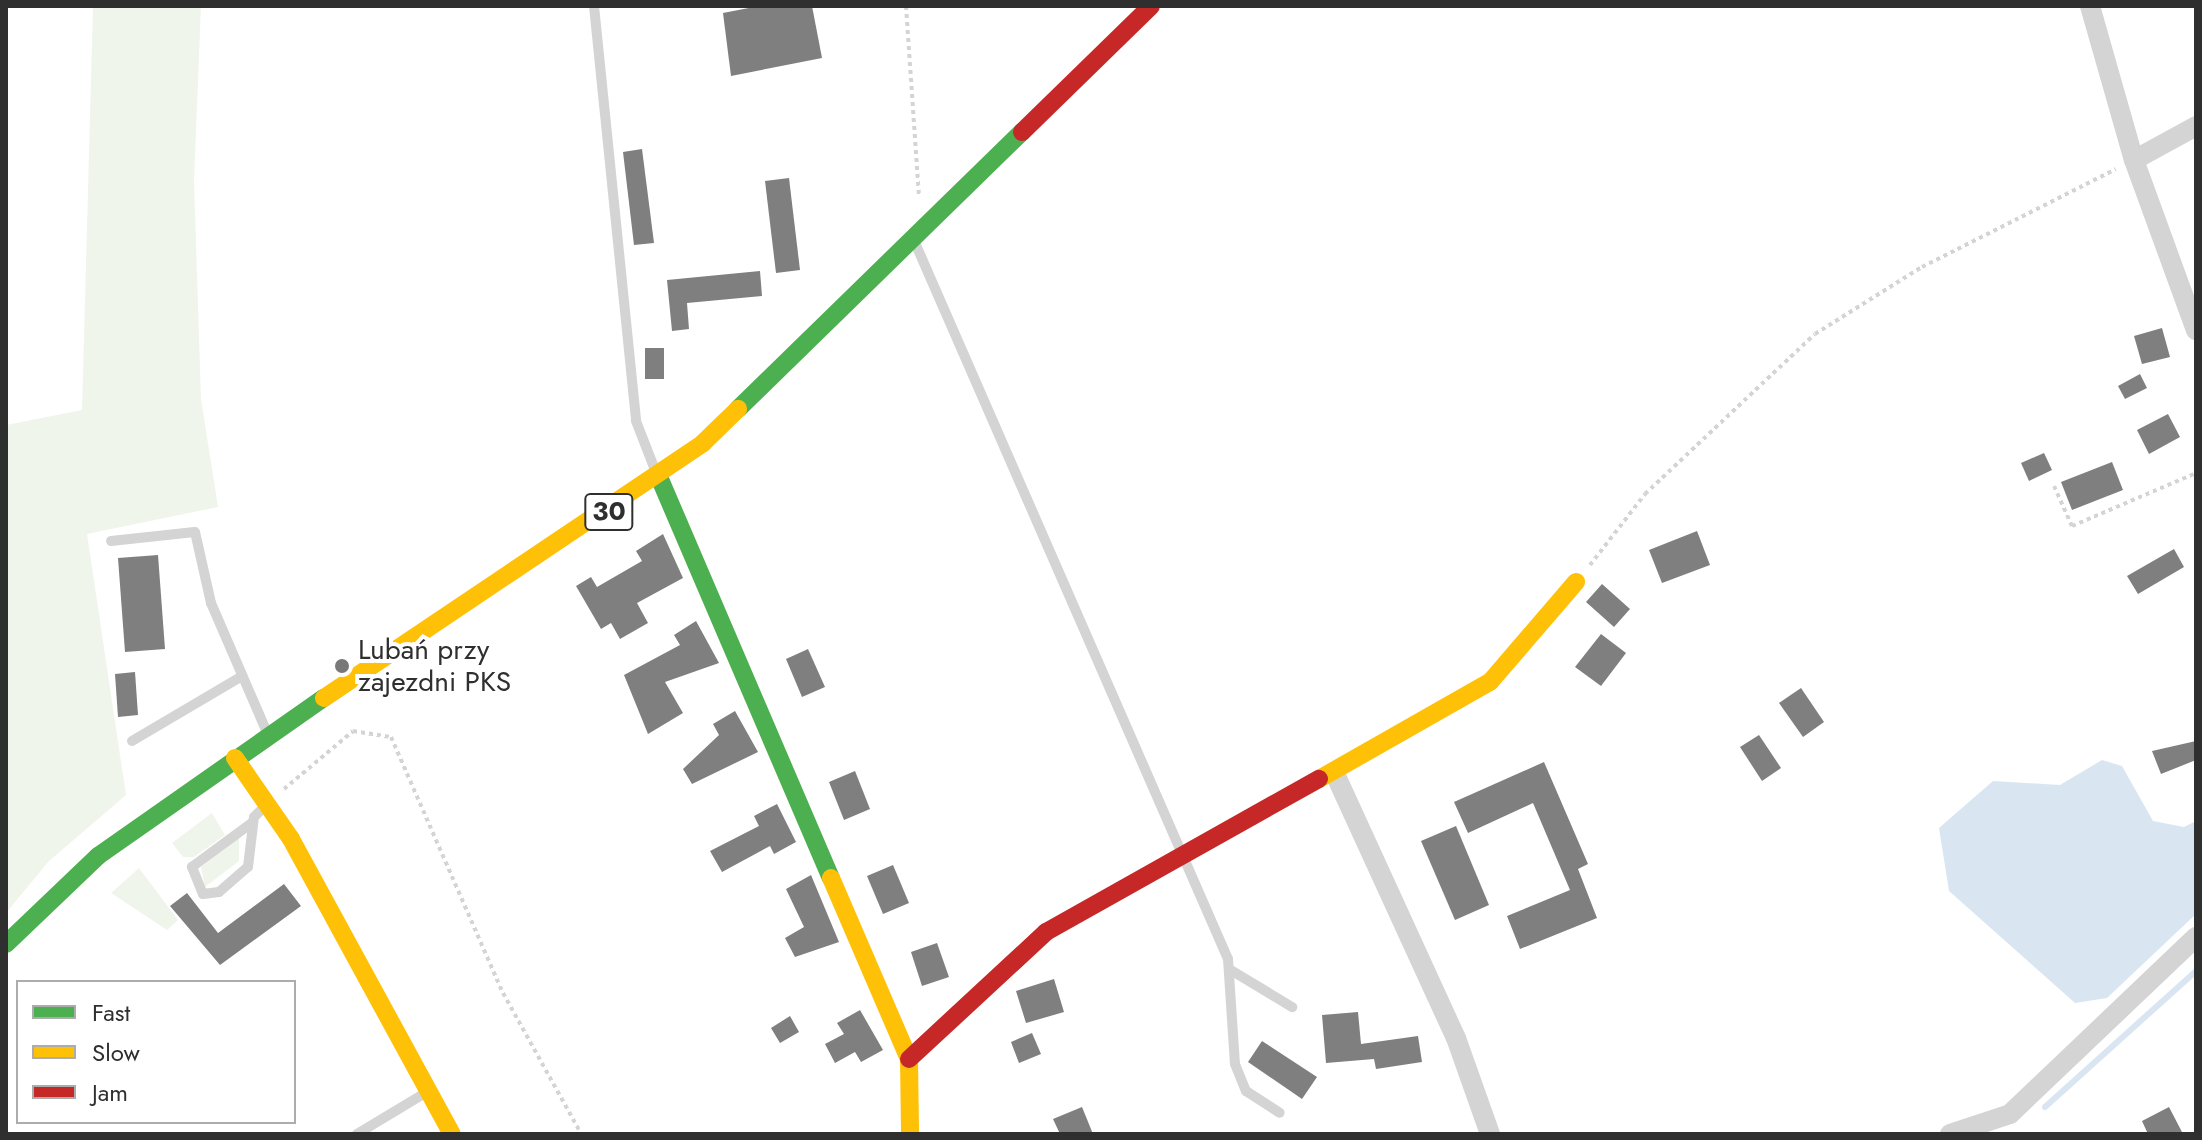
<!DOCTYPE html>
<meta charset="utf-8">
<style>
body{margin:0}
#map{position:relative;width:2202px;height:1140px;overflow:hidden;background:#fff;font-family:Jost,sans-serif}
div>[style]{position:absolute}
.green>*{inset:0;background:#f0f5ec}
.water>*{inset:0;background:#d9e6f1}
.stream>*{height:6px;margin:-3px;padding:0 3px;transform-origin:3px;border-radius:3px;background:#d9e6f1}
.building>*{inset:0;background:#7f7f7f}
.path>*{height:4px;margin-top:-2px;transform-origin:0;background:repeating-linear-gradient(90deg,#d4d4d4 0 4px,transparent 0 8px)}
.lane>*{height:10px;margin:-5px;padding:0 5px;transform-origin:5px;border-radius:5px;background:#d4d4d4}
.street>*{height:20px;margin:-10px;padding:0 10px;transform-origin:10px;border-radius:10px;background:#d4d4d4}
.fast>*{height:18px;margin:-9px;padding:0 9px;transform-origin:9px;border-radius:9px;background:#4caf50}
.slow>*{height:18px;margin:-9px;padding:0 9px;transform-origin:9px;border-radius:9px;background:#ffc107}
.jam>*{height:18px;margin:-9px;padding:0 9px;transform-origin:9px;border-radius:9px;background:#c62828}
.dots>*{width:22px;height:22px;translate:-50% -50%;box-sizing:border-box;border:4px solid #fff;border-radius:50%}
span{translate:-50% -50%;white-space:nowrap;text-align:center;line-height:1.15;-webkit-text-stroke:8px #fff;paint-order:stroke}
.shield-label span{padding:2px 6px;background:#fff;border:2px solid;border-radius:6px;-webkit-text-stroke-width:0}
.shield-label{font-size:26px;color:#2f2f2f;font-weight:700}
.poi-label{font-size:28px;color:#2f2f2f}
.left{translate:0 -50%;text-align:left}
.frame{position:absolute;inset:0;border:8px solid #2f2f2f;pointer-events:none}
.legend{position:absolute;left:16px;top:980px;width:280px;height:144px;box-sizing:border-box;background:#fff;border:2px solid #acacac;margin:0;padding:10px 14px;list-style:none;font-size:24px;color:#2f2f2f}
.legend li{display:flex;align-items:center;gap:16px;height:40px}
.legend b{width:40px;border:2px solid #acacac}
</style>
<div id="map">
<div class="green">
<div style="clip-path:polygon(93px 6px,201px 6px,194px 181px,201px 399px,218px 507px,87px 534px,126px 795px,49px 861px,6px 913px,6px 425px,82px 410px)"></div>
<div style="clip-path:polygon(212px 813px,225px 835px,194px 857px,183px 857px,172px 843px)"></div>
<div style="clip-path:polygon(239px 838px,239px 861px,205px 887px,201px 867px)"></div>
<div style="clip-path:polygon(139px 868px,178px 920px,167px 930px,111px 893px)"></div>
</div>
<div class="water">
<div style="clip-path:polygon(2102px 760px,2122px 766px,2153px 821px,2184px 827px,2196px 821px,2196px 914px,2107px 998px,2075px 1003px,1949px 891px,1939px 828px,1993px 781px,2060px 785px)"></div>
</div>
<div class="stream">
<div style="left:2045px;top:1107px;width:203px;rotate:-42deg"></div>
</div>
<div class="building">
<div style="clip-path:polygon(759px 6px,812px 6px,822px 58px,731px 76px,723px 13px)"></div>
<div style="clip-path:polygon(642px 149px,654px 243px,634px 245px,623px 152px)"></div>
<div style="clip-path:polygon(789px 178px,800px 270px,776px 273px,765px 181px)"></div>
<div style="clip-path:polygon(760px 271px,762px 296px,687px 303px,689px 329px,672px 331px,667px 280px)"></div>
<div style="clip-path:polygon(2162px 328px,2170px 357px,2142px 364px,2134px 336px)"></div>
<div style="clip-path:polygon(645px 348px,664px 348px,664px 379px,645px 379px)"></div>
<div style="clip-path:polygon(2140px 374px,2147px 388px,2125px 399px,2118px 386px)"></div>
<div style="clip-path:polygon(2168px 414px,2180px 437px,2149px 454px,2137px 430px)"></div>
<div style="clip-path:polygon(2044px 453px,2052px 470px,2029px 481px,2021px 463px)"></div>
<div style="clip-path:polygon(2112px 462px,2123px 490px,2072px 510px,2061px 482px)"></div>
<div style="clip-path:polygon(1697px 531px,1710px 565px,1662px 583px,1649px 550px)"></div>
<div style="clip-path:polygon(663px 534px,683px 578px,637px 603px,648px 623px,620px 639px,611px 623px,601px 629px,576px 586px,591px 577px,597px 587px,642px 561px,636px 551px)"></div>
<div style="clip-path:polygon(2174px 549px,2184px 567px,2138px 594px,2127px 576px)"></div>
<div style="clip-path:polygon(158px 555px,165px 649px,125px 652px,118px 558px)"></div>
<div style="clip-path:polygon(1602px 584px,1630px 609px,1614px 627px,1586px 602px)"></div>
<div style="clip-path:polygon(696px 621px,719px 663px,665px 682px,683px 713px,648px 734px,624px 675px,680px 645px,674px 635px)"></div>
<div style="clip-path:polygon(1601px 634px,1626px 653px,1601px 686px,1575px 667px)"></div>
<div style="clip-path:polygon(808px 649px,825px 687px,802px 697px,786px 659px)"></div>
<div style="clip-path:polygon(135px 672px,138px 715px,118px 717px,115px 674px)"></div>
<div style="clip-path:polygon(1801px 688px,1824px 722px,1803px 737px,1779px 703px)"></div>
<div style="clip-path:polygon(735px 711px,758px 752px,692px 784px,683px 769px,719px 735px,713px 724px)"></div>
<div style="clip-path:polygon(1759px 735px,1781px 768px,1762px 781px,1740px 747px)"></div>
<div style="clip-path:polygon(2196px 741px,2196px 760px,2161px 774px,2152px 751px)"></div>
<div style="clip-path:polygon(1544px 762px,1588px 864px,1578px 869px,1597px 918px,1520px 949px,1507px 916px,1570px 890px,1533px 803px,1468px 833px,1454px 802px)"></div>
<div style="clip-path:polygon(855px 771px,870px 809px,844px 820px,829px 782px)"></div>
<div style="clip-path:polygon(777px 804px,796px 842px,774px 854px,770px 846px,722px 872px,710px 851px,759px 826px,754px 816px)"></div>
<div style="clip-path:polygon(1456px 826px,1489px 905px,1455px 920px,1421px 841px)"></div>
<div style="clip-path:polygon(893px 865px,909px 903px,883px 914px,867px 876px)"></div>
<div style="clip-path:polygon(811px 875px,839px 942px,795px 957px,785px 938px,804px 927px,786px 889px)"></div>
<div style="clip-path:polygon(284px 884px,301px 906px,220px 965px,170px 906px,187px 893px,218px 933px)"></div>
<div style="clip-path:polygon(937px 943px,949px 977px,922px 986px,911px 952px)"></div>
<div style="clip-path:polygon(1054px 979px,1064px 1012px,1026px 1023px,1016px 991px)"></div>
<div style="clip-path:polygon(860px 1010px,883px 1050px,861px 1062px,855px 1052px,835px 1063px,825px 1044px,844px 1034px,837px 1023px)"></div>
<div style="clip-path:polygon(1358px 1012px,1361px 1044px,1418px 1036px,1422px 1062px,1376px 1069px,1374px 1059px,1326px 1063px,1322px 1015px)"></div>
<div style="clip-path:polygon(790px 1016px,799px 1032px,780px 1043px,771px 1028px)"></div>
<div style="clip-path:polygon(1032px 1033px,1041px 1054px,1019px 1063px,1011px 1042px)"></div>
<div style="clip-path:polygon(1262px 1041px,1317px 1077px,1302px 1099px,1248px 1062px)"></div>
<div style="clip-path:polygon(1082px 1107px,1093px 1134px,1060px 1134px,1053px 1119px)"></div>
<div style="clip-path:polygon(2169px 1107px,2183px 1134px,2148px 1134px,2142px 1121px)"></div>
</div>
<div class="path">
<div style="left:906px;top:6px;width:189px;rotate:86.1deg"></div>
<div style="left:2054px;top:486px;width:44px;rotate:65.8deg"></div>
<div style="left:2072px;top:526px;width:135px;rotate:-23.1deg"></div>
<div style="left:1590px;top:565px;width:90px;rotate:-52.2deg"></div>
<div style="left:1645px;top:494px;width:233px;rotate:-43.3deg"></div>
<div style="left:1815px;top:334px;width:126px;rotate:-32.1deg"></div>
<div style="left:1922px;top:267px;width:217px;rotate:-26.8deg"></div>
<div style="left:284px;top:789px;width:90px;rotate:-40deg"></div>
<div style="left:353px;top:731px;width:38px;rotate:9deg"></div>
<div style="left:391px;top:737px;width:279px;rotate:66.4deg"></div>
<div style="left:503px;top:993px;width:161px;rotate:61deg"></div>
</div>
<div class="lane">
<div style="left:594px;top:6px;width:417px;rotate:84.2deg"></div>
<div style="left:636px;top:421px;width:53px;rotate:68.8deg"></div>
<div style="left:916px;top:245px;width:779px;rotate:66.4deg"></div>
<div style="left:1228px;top:959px;width:105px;rotate:86.2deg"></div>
<div style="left:1235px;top:1064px;width:29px;rotate:68deg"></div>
<div style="left:1246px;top:1091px;width:40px;rotate:32.9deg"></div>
<div style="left:111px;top:541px;width:84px;rotate:-6.1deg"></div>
<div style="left:195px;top:532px;width:73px;rotate:77.3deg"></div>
<div style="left:211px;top:603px;width:138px;rotate:66.6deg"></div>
<div style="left:132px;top:741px;width:124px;rotate:-30.5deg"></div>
<div style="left:253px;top:822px;width:76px;rotate:143.6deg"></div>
<div style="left:192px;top:867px;width:29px;rotate:68deg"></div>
<div style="left:203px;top:894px;width:16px;rotate:-7deg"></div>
<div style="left:219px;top:892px;width:38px;rotate:-41deg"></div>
<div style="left:248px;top:867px;width:50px;rotate:-83.2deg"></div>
<div style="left:254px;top:817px;width:16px;rotate:-45deg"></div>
<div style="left:1229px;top:969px;width:74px;rotate:31.1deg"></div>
<div style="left:357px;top:1134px;width:82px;rotate:-31deg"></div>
</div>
<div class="street">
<div style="left:2090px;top:6px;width:160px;rotate:74.1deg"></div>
<div style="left:2134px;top:160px;width:181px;rotate:70deg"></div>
<div style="left:2134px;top:160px;width:71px;rotate:-28.7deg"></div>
<div style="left:1335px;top:774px;width:290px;rotate:65.4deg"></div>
<div style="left:1456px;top:1038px;width:102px;rotate:70.5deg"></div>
<div style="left:1950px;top:1134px;width:63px;rotate:-18.4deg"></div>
<div style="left:2010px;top:1114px;width:257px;rotate:-43.6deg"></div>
</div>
<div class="fast">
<div style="left:738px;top:409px;width:397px;rotate:-44.3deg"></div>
<div style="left:659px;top:477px;width:436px;rotate:66.8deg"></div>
<div style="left:6px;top:944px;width:127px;rotate:-43.7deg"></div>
<div style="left:98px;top:856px;width:276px;rotate:-35deg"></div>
</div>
<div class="slow">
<div style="left:324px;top:698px;width:457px;rotate:-33.9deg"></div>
<div style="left:703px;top:443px;width:49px;rotate:-44.2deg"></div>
<div style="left:235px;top:758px;width:98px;rotate:55.3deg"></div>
<div style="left:291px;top:839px;width:336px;rotate:61.4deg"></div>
<div style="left:1319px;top:779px;width:197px;rotate:-29.6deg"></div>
<div style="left:1490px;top:682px;width:132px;rotate:-49.3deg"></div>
<div style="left:831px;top:878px;width:197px;rotate:66.7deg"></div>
<div style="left:909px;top:1059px;width:75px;rotate:89.2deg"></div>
</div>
<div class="jam">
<div style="left:1022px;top:132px;width:180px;rotate:-44.3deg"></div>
<div style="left:909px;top:1059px;width:187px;rotate:-42.8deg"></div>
<div style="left:1046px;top:932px;width:313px;rotate:-29.3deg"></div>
</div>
<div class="dots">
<div style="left:342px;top:666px;background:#787878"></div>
</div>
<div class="shield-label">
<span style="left:609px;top:512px">30</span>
</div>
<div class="poi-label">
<span class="left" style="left:358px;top:666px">Lubań przy<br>zajezdni PKS</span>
</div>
<div class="frame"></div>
<ul class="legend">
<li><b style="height:10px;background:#4caf50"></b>Fast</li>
<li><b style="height:10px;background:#ffc107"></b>Slow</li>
<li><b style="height:10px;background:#c62828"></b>Jam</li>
</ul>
</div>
